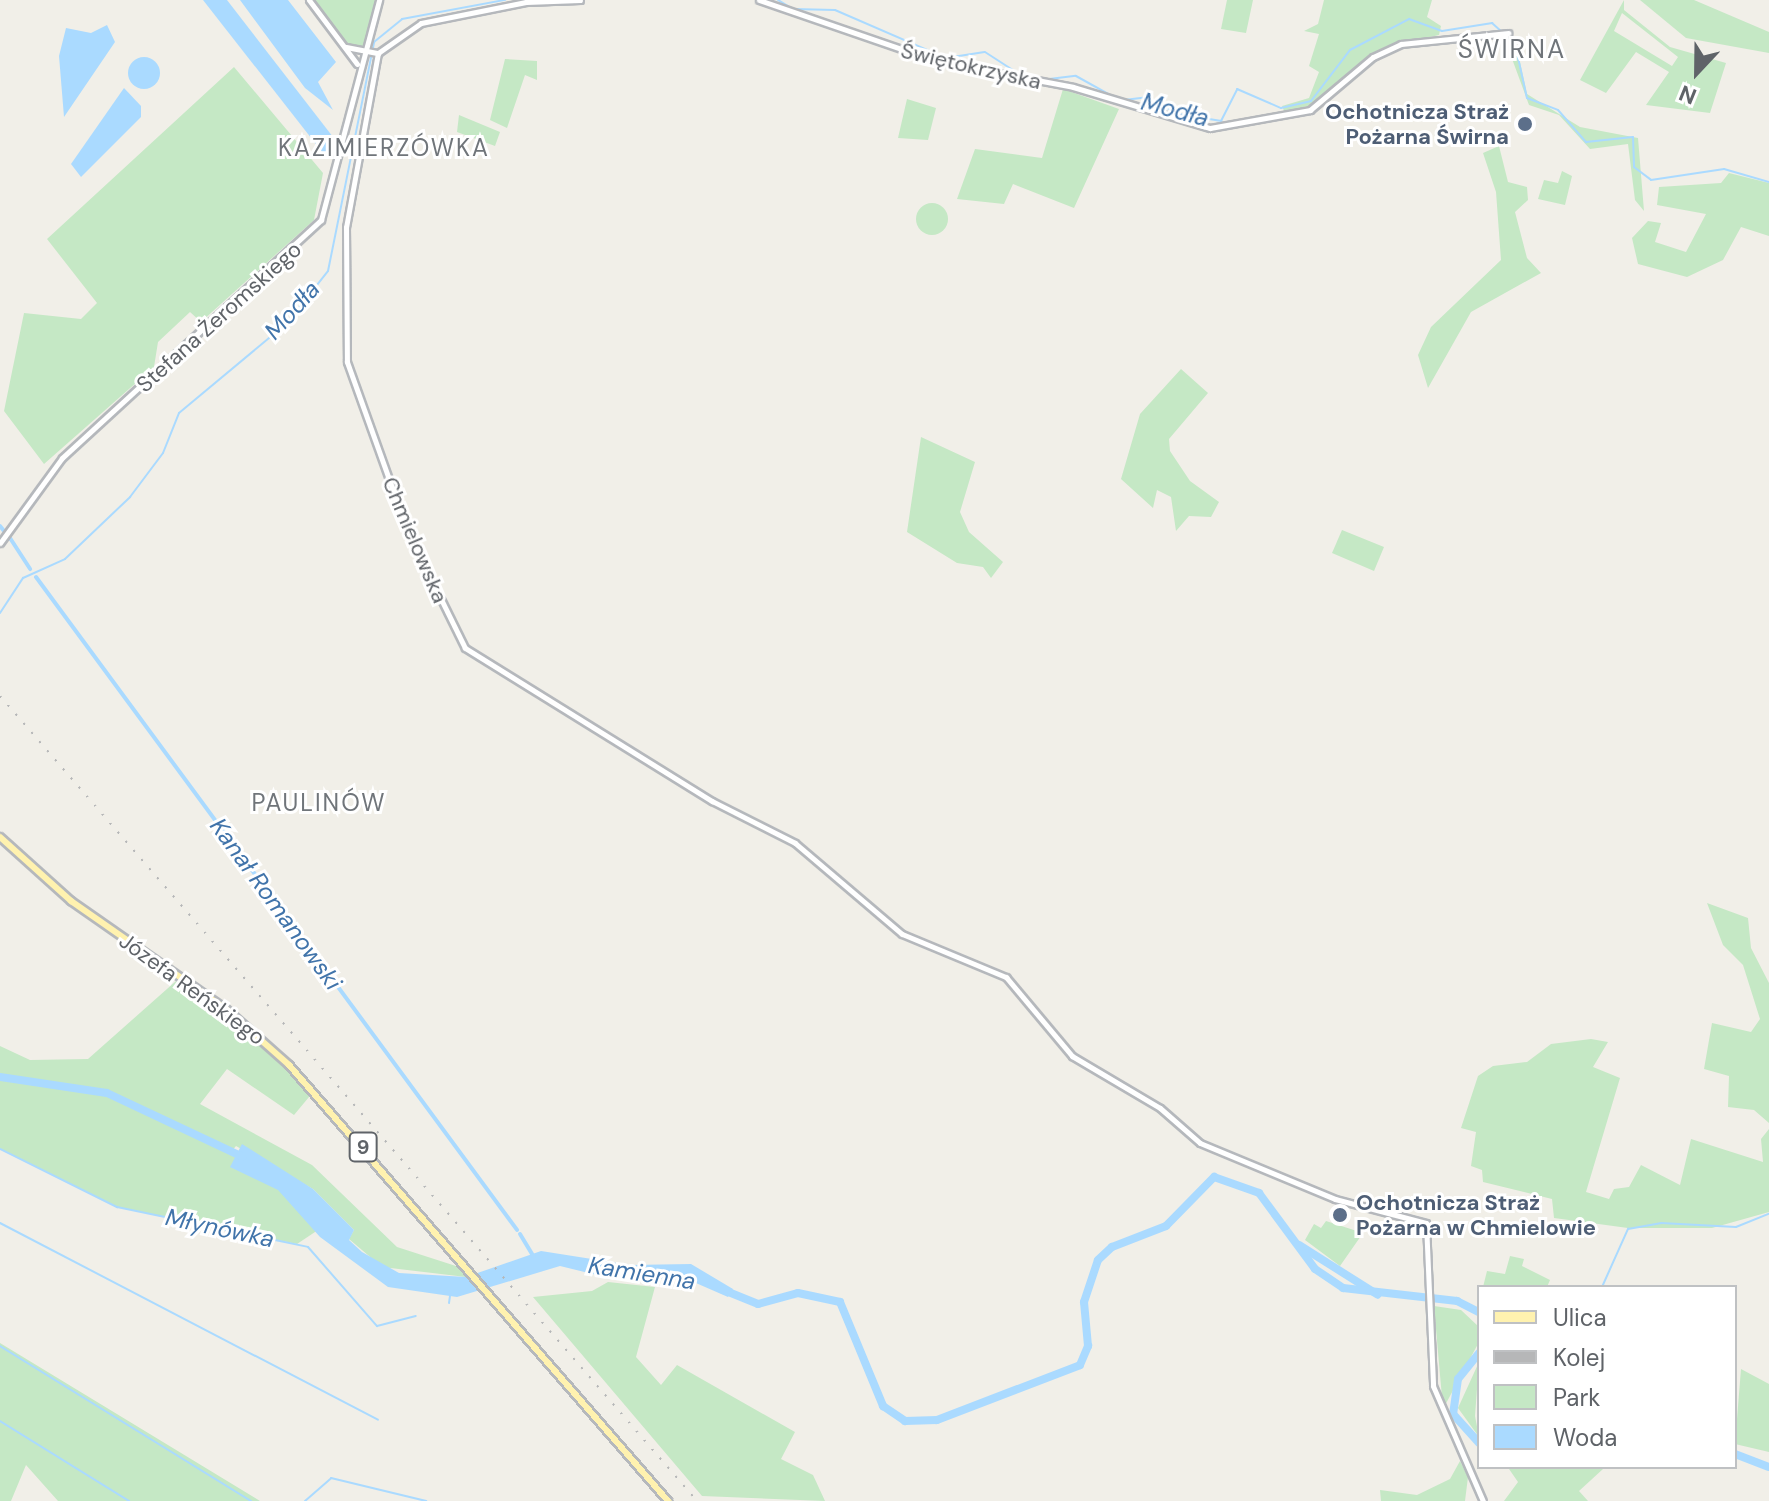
<!DOCTYPE html>
<meta charset="utf-8">
<style>
body{margin:0}
#map{position:relative;width:1769px;height:1501px;overflow:hidden;background:#f1efe8;font-family:"DM Sans",sans-serif}
div>[style]{position:absolute}
.green>*{inset:0;background:#c5e8c5}
.round{border-radius:50%}
.water>*{inset:0;background:#aadaff}
.stream>*{height:2px;margin:-1px;padding:0 1px;transform-origin:1px;border-radius:1px;background:#aadaff}
.canal>*{height:4px;margin:-2px;padding:0 2px;transform-origin:2px;border-radius:2px;background:#aadaff}
.river>*{height:8px;margin:-4px;padding:0 4px;transform-origin:4px;border-radius:4px;background:#aadaff}
.roads{filter:drop-shadow(2px 0 #b5b8bc) drop-shadow(-2px 0 #b5b8bc) drop-shadow(0 2px #b5b8bc) drop-shadow(0 -2px #b5b8bc)}
.minor>*{height:5px;margin:-2.5px;padding:0 2.5px;transform-origin:2.5px;border-radius:2.5px;background:#fff}
.major>*{height:6px;margin:-3px;padding:0 3px;transform-origin:3px;border-radius:3px;background:#fff2af}
.rail>*{height:2px;margin-top:-1px;transform-origin:0;background:repeating-linear-gradient(90deg,#b6b7b8 0 2px,transparent 0 12px)}
.dots>*{width:22px;height:22px;translate:-50% -50%;box-sizing:border-box;border:4px solid #fff;border-radius:50%}
span{translate:-50% -50%;white-space:nowrap;text-align:center;line-height:1.15;-webkit-text-stroke:6px #fff;paint-order:stroke}
.shield-label span{padding:2px 6px;background:#fff;border:2px solid;border-radius:6px;-webkit-text-stroke-width:0}
.shield-label{font-size:20px;color:#5f6368;font-weight:700}
.street-label{font-size:22px;color:#5f6368}
.service-label{font-size:22px;color:#4e5e75;font-weight:700}
.right{translate:-100% -50%;text-align:right}
.left{translate:0 -50%;text-align:left}
.water-label{font-size:24px;color:#4174aa;font-style:italic}
.neighbourhood-label{font-size:24px;color:#70757a;letter-spacing:2px}
.quarter-label{font-size:26px;color:#70757a;letter-spacing:2px}
.legend{position:absolute;left:1477px;top:1285px;width:260px;height:184px;box-sizing:border-box;background:#fff;border:2px solid #bfc1c3;margin:0;padding:10px 14px;list-style:none;font-size:24px;color:#5f6368}
.legend li{display:flex;align-items:center;gap:16px;height:40px}
.legend b{width:40px;border:2px solid #bfc1c3}
.north{position:absolute;left:1657px;top:32px;width:80px;height:80px;-webkit-text-stroke:6px #fff;paint-order:stroke;rotate:202deg;font-size:22px;font-weight:700;line-height:32px;text-align:center;color:#5f6368}
.north::after{content:'';display:block;margin:auto;width:28px;height:36px;background:#5f6368;clip-path:polygon(50% 0,100% 100%,50% 72%,0 100%)}
</style>
<div id="map">
<div class="green">
<div style="clip-path:polygon(309px 0,379px 0,362px 51px,345px 47px)"></div>
<div style="clip-path:polygon(1227px 0,1253px 0,1246px 33px,1221px 29px)"></div>
<div style="clip-path:polygon(1324px 0,1432px 0,1427px 17px,1441px 26px,1439px 35px,1387px 47px,1317px 103px,1285px 113px,1282px 106px,1309px 98px,1319px 72px,1309px 66px,1319px 34px,1304px 31px,1318px 24px)"></div>
<div style="clip-path:polygon(evenodd,1624px 0,1624px 10px,1670px 47px,1726px 63px,1710px 113px,1646px 105px,1669px 72px,1636px 52px,1606px 93px,1580px 80px,1624px 0,1622px 13px,1678px 57px,1672px 66px,1614px 31px,1622px 13px)"></div>
<div style="clip-path:polygon(1640px 0,1694px 0,1769px 32px,1769px 53px,1686px 38px)"></div>
<div style="clip-path:polygon(1518px 53px,1527px 94px,1580px 127px,1638px 138px,1644px 211px,1635px 200px,1628px 144px,1590px 149px,1559px 115px,1529px 105px,1511px 56px)"></div>
<div style="clip-path:polygon(505px 59px,537px 61px,537px 80px,525px 75px,507px 128px,490px 120px)"></div>
<div style="clip-path:polygon(234px 67px,323px 173px,314px 220px,201px 322px,190px 312px,158px 342px,154px 367px,44px 464px,4px 411px,24px 313px,81px 319px,97px 303px,47px 239px)"></div>
<div style="clip-path:polygon(1063px 89px,1119px 109px,1074px 208px,1013px 184px,1004px 204px,957px 199px,975px 149px,1042px 158px)"></div>
<div style="clip-path:polygon(907px 99px,936px 108px,928px 140px,898px 138px)"></div>
<div style="clip-path:polygon(459px 115px,500px 132px,495px 146px,457px 132px)"></div>
<div style="clip-path:polygon(1499px 146px,1508px 182px,1527px 187px,1528px 200px,1515px 212px,1527px 258px,1541px 273px,1471px 312px,1428px 388px,1418px 355px,1431px 327px,1501px 260px,1496px 192px,1483px 153px)"></div>
<div style="clip-path:polygon(1562px 171px,1572px 176px,1565px 205px,1538px 199px,1544px 180px,1558px 183px)"></div>
<div style="clip-path:polygon(1729px 173px,1769px 183px,1769px 236px,1741px 227px,1723px 260px,1687px 277px,1638px 264px,1632px 238px,1648px 221px,1661px 223px,1655px 242px,1686px 252px,1706px 214px,1657px 205px,1659px 187px,1721px 183px)"></div>
<div class="round" style="left:916px;top:203px;width:32px;height:32px"></div>
<div style="clip-path:polygon(1181px 369px,1208px 393px,1169px 439px,1170px 451px,1190px 481px,1219px 502px,1211px 517px,1189px 516px,1176px 531px,1171px 497px,1157px 490px,1153px 508px,1121px 479px,1140px 414px)"></div>
<div style="clip-path:polygon(921px 437px,975px 462px,960px 512px,969px 532px,1003px 562px,991px 578px,983px 567px,957px 563px,907px 532px)"></div>
<div style="clip-path:polygon(1342px 530px,1384px 547px,1374px 571px,1332px 553px)"></div>
<div style="clip-path:polygon(1707px 903px,1748px 918px,1751px 948px,1769px 983px,1769px 1123px,1754px 1110px,1728px 1107px,1729px 1076px,1704px 1069px,1712px 1023px,1751px 1032px,1760px 1019px,1743px 965px,1723px 945px)"></div>
<div style="clip-path:polygon(176px 981px,226px 1009px,314px 1091px,294px 1115px,227px 1069px,200px 1104px,312px 1165px,397px 1247px,459px 1267px,466px 1277px,382px 1267px,349px 1239px,354px 1230px,313px 1189px,236px 1146px,231px 1152px,279px 1176px,330px 1222px,297px 1244px,117px 1207px,0 1149px,0 1046px,30px 1060px,88px 1059px)"></div>
<div style="clip-path:polygon(1591px 1039px,1608px 1042px,1593px 1067px,1620px 1078px,1586px 1192px,1609px 1199px,1614px 1189px,1629px 1187px,1641px 1165px,1680px 1185px,1691px 1139px,1763px 1162px,1761px 1139px,1769px 1129px,1769px 1212px,1712px 1228px,1628px 1228px,1554px 1218px,1552px 1199px,1483px 1182px,1482px 1170px,1471px 1166px,1476px 1132px,1461px 1128px,1478px 1076px,1493px 1066px,1527px 1062px,1551px 1044px)"></div>
<div style="clip-path:polygon(1326px 1221px,1363px 1233px,1340px 1266px,1305px 1240px,1314px 1224px,1321px 1228px)"></div>
<div style="clip-path:polygon(1510px 1256px,1524px 1259px,1522px 1266px,1550px 1280px,1547px 1287px,1483px 1287px,1487px 1271px,1505px 1274px)"></div>
<div style="clip-path:polygon(608px 1282px,655px 1287px,636px 1357px,661px 1385px,677px 1365px,795px 1432px,781px 1459px,813px 1475px,825px 1501px,702px 1496px,533px 1297px,592px 1291px)"></div>
<div style="clip-path:polygon(1434px 1306px,1461px 1310px,1479px 1327px,1479px 1342px,1443px 1409px)"></div>
<div style="clip-path:polygon(0 1343px,260px 1501px,58px 1501px,26px 1465px,11px 1501px,0 1501px)"></div>
<div style="clip-path:polygon(1479px 1362px,1475px 1416px,1479px 1437px,1458px 1408px)"></div>
<div style="clip-path:polygon(1741px 1369px,1769px 1384px,1769px 1452px,1735px 1444px)"></div>
<div style="clip-path:polygon(1460px 1461px,1468px 1477px,1465px 1501px,1381px 1501px,1380px 1490px,1417px 1495px,1450px 1479px)"></div>
<div style="clip-path:polygon(1515px 1467px,1600px 1467px,1603px 1469px,1579px 1491px,1588px 1501px,1504px 1501px,1518px 1482px,1509px 1469px)"></div>
</div>
<div class="water">
<div style="clip-path:polygon(203px 0,227px 0,333px 137px,326px 157px)"></div>
<div style="clip-path:polygon(240px 0,288px 0,336px 62px,318px 82px,333px 110px,305px 88px)"></div>
<div style="clip-path:polygon(107px 25px,115px 42px,64px 117px,59px 56px,66px 28px,91px 33px)"></div>
<div class="round" style="left:128px;top:57px;width:32px;height:32px"></div>
<div style="clip-path:polygon(124px 88px,141px 106px,141px 117px,81px 177px,71px 164px)"></div>
<div style="clip-path:polygon(242px 1144px,313px 1189px,354px 1230px,349px 1240px,362px 1252px,399px 1273px,466px 1277px,541px 1251px,630px 1265px,691px 1264px,733px 1289px,728px 1297px,689px 1280px,605px 1277px,560px 1266px,457px 1297px,388px 1287px,320px 1237px,278px 1190px,230px 1167px)"></div>
</div>
<div class="stream">
<div style="left:778px;top:0;width:17px;rotate:31deg"></div>
<div style="left:793px;top:9px;width:42px;rotate:1.4deg"></div>
<div style="left:835px;top:10px;width:121px;rotate:23.4deg"></div>
<div style="left:946px;top:58px;width:39px;rotate:-9deg"></div>
<div style="left:985px;top:52px;width:40px;rotate:32.9deg"></div>
<div style="left:1041px;top:80px;width:35px;rotate:-7deg"></div>
<div style="left:1076px;top:76px;width:43px;rotate:28.9deg"></div>
<div style="left:1124px;top:100px;width:23px;rotate:-7deg"></div>
<div style="left:1147px;top:97px;width:35px;rotate:29deg"></div>
<div style="left:1178px;top:114px;width:44px;rotate:9.2deg"></div>
<div style="left:1221px;top:121px;width:36px;rotate:-63deg"></div>
<div style="left:1237px;top:89px;width:48px;rotate:23.4deg"></div>
<div style="left:1281px;top:108px;width:31px;rotate:-13deg"></div>
<div style="left:1311px;top:101px;width:64px;rotate:-52.6deg"></div>
<div style="left:1350px;top:50px;width:67px;rotate:-27.7deg"></div>
<div style="left:1409px;top:19px;width:35px;rotate:20deg"></div>
<div style="left:1442px;top:31px;width:51px;rotate:-9.1deg"></div>
<div style="left:1492px;top:23px;width:31px;rotate:42deg"></div>
<div style="left:1515px;top:44px;width:55px;rotate:77.5deg"></div>
<div style="left:1527px;top:98px;width:33px;rotate:21deg"></div>
<div style="left:1558px;top:110px;width:43px;rotate:48.8deg"></div>
<div style="left:1586px;top:142px;width:47px;rotate:-6.1deg"></div>
<div style="left:1633px;top:137px;width:30px;rotate:88deg"></div>
<div style="left:1634px;top:167px;width:21px;rotate:37deg"></div>
<div style="left:1651px;top:180px;width:74px;rotate:-8.6deg"></div>
<div style="left:1724px;top:169px;width:47px;rotate:16.1deg"></div>
<div style="left:0;top:613px;width:42px;rotate:-56.7deg"></div>
<div style="left:23px;top:578px;width:46px;rotate:-24.3deg"></div>
<div style="left:65px;top:559px;width:90px;rotate:-43.6deg"></div>
<div style="left:130px;top:497px;width:55px;rotate:-53.1deg"></div>
<div style="left:163px;top:453px;width:43px;rotate:-68.2deg"></div>
<div style="left:179px;top:413px;width:141px;rotate:-39.8deg"></div>
<div style="left:287px;top:323px;width:66px;rotate:-51.7deg"></div>
<div style="left:328px;top:271px;width:234px;rotate:-78.6deg"></div>
<div style="left:374px;top:42px;width:36px;rotate:-39deg"></div>
<div style="left:402px;top:19px;width:105px;rotate:-10.5deg"></div>
<div style="left:0;top:1149px;width:131px;rotate:26.4deg"></div>
<div style="left:117px;top:1207px;width:195px;rotate:11.8deg"></div>
<div style="left:308px;top:1247px;width:105px;rotate:48.9deg"></div>
<div style="left:377px;top:1326px;width:40px;rotate:-14.4deg"></div>
<div style="left:0;top:1223px;width:426px;rotate:27.5deg"></div>
<div style="left:1602px;top:1287px;width:64px;rotate:-65.9deg"></div>
<div style="left:1628px;top:1229px;width:34px;rotate:-10deg"></div>
<div style="left:1661px;top:1223px;width:75px;rotate:3.1deg"></div>
<div style="left:1736px;top:1227px;width:35px;rotate:-22deg"></div>
<div style="left:449px;top:1303px;width:7px;rotate:-82deg"></div>
<div style="left:0;top:1346px;width:295px;rotate:31.7deg"></div>
<div style="left:0;top:1421px;width:152px;rotate:31.8deg"></div>
<div style="left:305px;top:1501px;width:35px;rotate:-41deg"></div>
<div style="left:331px;top:1478px;width:98px;rotate:13.6deg"></div>
</div>
<div class="canal">
<div style="left:0;top:526px;width:6px;rotate:51deg"></div>
<div style="left:10px;top:538px;width:37px;rotate:57deg"></div>
<div style="left:36px;top:577px;width:811px;rotate:53.62deg"></div>
<div style="left:520px;top:1234px;width:27px;rotate:59deg"></div>
</div>
<div class="river">
<div style="left:0;top:1077px;width:108px;rotate:8.5deg"></div>
<div style="left:107px;top:1093px;width:150px;rotate:25.2deg"></div>
<div style="left:1299px;top:1245px;width:93px;rotate:32.3deg"></div>
<div style="left:721px;top:1289px;width:40px;rotate:22deg"></div>
<div style="left:758px;top:1304px;width:41px;rotate:-15.4deg"></div>
<div style="left:798px;top:1293px;width:43px;rotate:12.1deg"></div>
<div style="left:840px;top:1302px;width:113px;rotate:67.5deg"></div>
<div style="left:883px;top:1406px;width:27px;rotate:34deg"></div>
<div style="left:905px;top:1421px;width:32px;rotate:-2deg"></div>
<div style="left:937px;top:1420px;width:153px;rotate:-21deg"></div>
<div style="left:1080px;top:1365px;width:21px;rotate:-67deg"></div>
<div style="left:1088px;top:1346px;width:44px;rotate:-95.2deg"></div>
<div style="left:1084px;top:1302px;width:44px;rotate:-71.6deg"></div>
<div style="left:1098px;top:1260px;width:19px;rotate:-43deg"></div>
<div style="left:1112px;top:1247px;width:58px;rotate:-21.3deg"></div>
<div style="left:1166px;top:1226px;width:69px;rotate:-45.6deg"></div>
<div style="left:1214px;top:1177px;width:48px;rotate:19.6deg"></div>
<div style="left:1259px;top:1193px;width:94px;rotate:53.6deg"></div>
<div style="left:1315px;top:1269px;width:34px;rotate:34deg"></div>
<div style="left:1343px;top:1288px;width:115px;rotate:6.5deg"></div>
<div style="left:1457px;top:1301px;width:25px;rotate:27deg"></div>
<div style="left:1479px;top:1353px;width:33px;rotate:129deg"></div>
<div style="left:1458px;top:1379px;width:35px;rotate:98deg"></div>
<div style="left:1453px;top:1414px;width:39px;rotate:48deg"></div>
<div style="left:1735px;top:1454px;width:36px;rotate:21deg"></div>
</div>
<div class="roads">
<div class="minor">
<div style="left:309px;top:0;width:80px;rotate:53.1deg"></div>
<div style="left:759px;top:0;width:187px;rotate:19deg"></div>
<div style="left:936px;top:61px;width:139px;rotate:10.7deg"></div>
<div style="left:1073px;top:87px;width:143px;rotate:16.7deg"></div>
<div style="left:1210px;top:128px;width:102px;rotate:-10.2deg"></div>
<div style="left:1310px;top:110px;width:82px;rotate:-40.1deg"></div>
<div style="left:1373px;top:57px;width:31px;rotate:-25deg"></div>
<div style="left:1401px;top:44px;width:108px;rotate:-5.9deg"></div>
<div style="left:346px;top:47px;width:33px;rotate:11deg"></div>
<div style="left:378px;top:53px;width:177px;rotate:100.4deg"></div>
<div style="left:346px;top:227px;width:135px;rotate:89.6deg"></div>
<div style="left:347px;top:362px;width:178px;rotate:70.3deg"></div>
<div style="left:407px;top:530px;width:131px;rotate:63.8deg"></div>
<div style="left:465px;top:648px;width:291px;rotate:31.8deg"></div>
<div style="left:712px;top:801px;width:93px;rotate:26.8deg"></div>
<div style="left:795px;top:843px;width:140px;rotate:40.4deg"></div>
<div style="left:902px;top:934px;width:113px;rotate:22.5deg"></div>
<div style="left:1006px;top:977px;width:103px;rotate:50.1deg"></div>
<div style="left:1072px;top:1056px;width:102px;rotate:30.6deg"></div>
<div style="left:1160px;top:1108px;width:53px;rotate:41.2deg"></div>
<div style="left:1200px;top:1143px;width:146px;rotate:22.5deg"></div>
<div style="left:1335px;top:1199px;width:94px;rotate:14.8deg"></div>
<div style="left:1426px;top:1223px;width:163px;rotate:87.5deg"></div>
<div style="left:1433px;top:1386px;width:125px;rotate:66.5deg"></div>
<div style="left:378px;top:53px;width:52px;rotate:-34.9deg"></div>
<div style="left:421px;top:23px;width:107px;rotate:-11.3deg"></div>
<div style="left:526px;top:2px;width:54px;rotate:-2.1deg"></div>
<div style="left:0;top:543px;width:105px;rotate:-53.9deg"></div>
<div style="left:62px;top:458px;width:352px;rotate:-42.6deg"></div>
<div style="left:321px;top:220px;width:228px;rotate:-75.2deg"></div>
</div>
<div class="major">
<div style="left:0;top:837px;width:96px;rotate:42deg"></div>
<div style="left:71px;top:901px;width:189px;rotate:34.9deg"></div>
<div style="left:226px;top:1009px;width:84px;rotate:41.6deg"></div>
<div style="left:289px;top:1065px;width:578px;rotate:49deg"></div>
</div>
</div>
<div class="rail">
<div style="left:0;top:696px;width:1065px;rotate:49.11deg"></div>
</div>
<div class="dots">
<div style="left:1525px;top:124px;background:#5c6f8a"></div>
<div style="left:1340px;top:1215px;background:#5c6f8a"></div>
</div>
<div class="shield-label">
<span style="left:363px;top:1147px">9</span>
</div>
<div class="street-label">
<span style="left:971px;top:66px;rotate:13deg">Świętokrzyska</span>
<span style="left:219px;top:317px;rotate:-42deg">Stefana Żeromskiego</span>
<span style="left:415px;top:540px;rotate:67deg">Chmielowska</span>
<span style="left:192px;top:989px;rotate:36deg">Józefa Reńskiego</span>
</div>
<div class="service-label">
<span class="right" style="left:1509px;top:124px">Ochotnicza Straż<br>Pożarna Świrna</span>
<span class="left" style="left:1356px;top:1215px">Ochotnicza Straż<br>Pożarna w Chmielowie</span>
</div>
<div class="water-label">
<span style="left:1175px;top:110px;rotate:15deg">Modła</span>
<span style="left:292px;top:310px;rotate:-48deg">Modła</span>
<span style="left:276px;top:904px;rotate:54deg">Kanał Romanowski</span>
<span style="left:220px;top:1228px;rotate:12deg">Młynówka</span>
<span style="left:642px;top:1273px;rotate:9deg">Kamienna</span>
</div>
<div class="neighbourhood-label">
<span style="left:384px;top:148px">KAZIMIERZÓWKA</span>
<span style="left:319px;top:803px">PAULINÓW</span>
</div>
<div class="quarter-label">
<span style="left:1512px;top:50px">ŚWIRNA</span>
</div>
<ul class="legend">
<li><b style="height:10px;background:#fff2af"></b>Ulica</li>
<li><b style="height:10px;background:#b6b7b8"></b>Kolej</li>
<li><b style="height:22px;background:#c5e8c5"></b>Park</li>
<li><b style="height:22px;background:#aadaff"></b>Woda</li>
</ul>
<div class="north">N</div>
</div>
